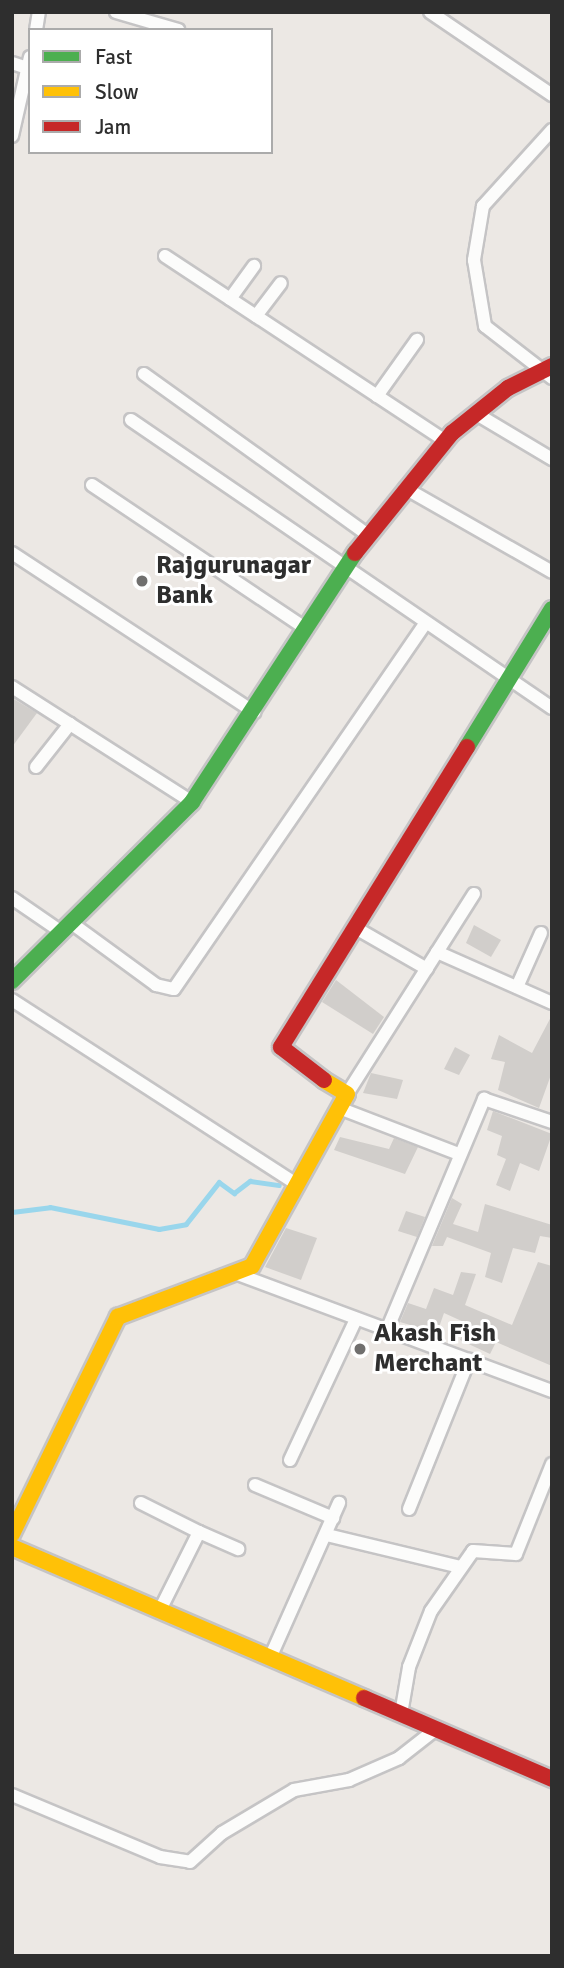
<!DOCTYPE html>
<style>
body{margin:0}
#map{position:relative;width:564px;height:1968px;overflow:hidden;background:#ece8e4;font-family:Signika,sans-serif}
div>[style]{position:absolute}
.stream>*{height:4.5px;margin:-2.25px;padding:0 2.25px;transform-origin:2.25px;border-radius:2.25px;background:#99d6ec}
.building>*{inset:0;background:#d1cecb}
.roads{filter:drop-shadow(2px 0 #c5c4c5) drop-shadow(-2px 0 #c5c4c5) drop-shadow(0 2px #c5c4c5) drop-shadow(0 -2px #c5c4c5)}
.street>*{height:12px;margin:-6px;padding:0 6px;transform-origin:6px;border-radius:6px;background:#fcfcfb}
.fast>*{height:16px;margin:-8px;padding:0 8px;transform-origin:8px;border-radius:8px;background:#4caf50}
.slow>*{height:16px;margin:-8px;padding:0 8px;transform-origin:8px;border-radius:8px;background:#ffc107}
.jam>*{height:16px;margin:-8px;padding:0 8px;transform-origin:8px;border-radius:8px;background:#c62828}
.dots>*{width:19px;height:19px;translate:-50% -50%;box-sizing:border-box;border:4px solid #fff;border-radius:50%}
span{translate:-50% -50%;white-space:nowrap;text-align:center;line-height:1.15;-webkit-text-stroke:6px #fff;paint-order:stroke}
.poi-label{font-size:26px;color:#2e2e2e;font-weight:700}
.left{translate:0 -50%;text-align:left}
.frame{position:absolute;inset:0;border:14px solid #2e2e2e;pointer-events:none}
.legend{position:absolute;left:28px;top:28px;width:245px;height:126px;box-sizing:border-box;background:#fff;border:2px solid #ababab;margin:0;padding:9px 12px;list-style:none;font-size:21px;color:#2e2e2e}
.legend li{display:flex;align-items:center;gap:14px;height:35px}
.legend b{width:35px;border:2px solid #ababab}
</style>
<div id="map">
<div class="stream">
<div style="left:12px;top:1212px;width:38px;rotate:-7deg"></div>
<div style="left:50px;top:1207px;width:111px;rotate:11.4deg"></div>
<div style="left:159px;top:1229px;width:27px;rotate:-10deg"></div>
<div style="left:186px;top:1224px;width:53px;rotate:-51.8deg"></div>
<div style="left:219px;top:1182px;width:19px;rotate:36deg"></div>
<div style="left:234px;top:1193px;width:20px;rotate:-37deg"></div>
<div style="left:250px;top:1181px;width:29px;rotate:8deg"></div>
</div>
<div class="building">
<div style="clip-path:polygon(12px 698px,37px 713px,12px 747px)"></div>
<div style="clip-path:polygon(474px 925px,501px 940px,491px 957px,466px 943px)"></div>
<div style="clip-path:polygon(336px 980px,384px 1017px,373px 1034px,322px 1002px)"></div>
<div style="clip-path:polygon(552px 1015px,552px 1072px,539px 1108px,498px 1090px,505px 1062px,491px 1059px,499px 1035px,532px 1053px)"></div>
<div style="clip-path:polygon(455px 1047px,470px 1055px,459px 1075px,444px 1069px)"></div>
<div style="clip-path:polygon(371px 1073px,403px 1080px,397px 1099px,363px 1093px)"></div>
<div style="clip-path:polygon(493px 1111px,552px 1134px,539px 1171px,520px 1163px,510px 1191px,496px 1185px,506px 1159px,497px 1155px,502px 1136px,487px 1130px)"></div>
<div style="clip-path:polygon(340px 1137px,389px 1149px,394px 1138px,418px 1147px,405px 1174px,334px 1150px)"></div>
<div style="clip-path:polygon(452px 1198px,462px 1204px,453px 1224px,478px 1232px,485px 1204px,552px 1225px,552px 1238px,540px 1236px,535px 1253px,513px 1248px,502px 1283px,485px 1277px,491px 1253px,447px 1237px,443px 1246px,432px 1246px)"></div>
<div style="clip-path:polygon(406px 1211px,425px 1217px,417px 1237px,398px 1231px)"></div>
<div style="clip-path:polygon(286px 1228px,317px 1238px,301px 1280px,265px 1267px)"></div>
<div style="clip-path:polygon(538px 1262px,552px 1266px,552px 1366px,496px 1342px,490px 1354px,460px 1340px,466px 1323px,444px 1313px,437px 1333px,400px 1322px,408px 1303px,426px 1309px,434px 1288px,453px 1295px,461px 1272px,476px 1274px,465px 1305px,512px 1325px)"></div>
</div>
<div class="roads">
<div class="street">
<div style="left:116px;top:12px;width:65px;rotate:16.2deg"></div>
<div style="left:430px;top:12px;width:148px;rotate:34.2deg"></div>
<div style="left:36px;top:30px;width:18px;rotate:-81deg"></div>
<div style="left:12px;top:63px;width:16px;rotate:18deg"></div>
<div style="left:552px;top:130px;width:103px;rotate:132.2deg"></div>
<div style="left:483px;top:206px;width:55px;rotate:99.5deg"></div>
<div style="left:474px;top:260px;width:67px;rotate:80.5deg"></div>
<div style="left:485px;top:326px;width:85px;rotate:37.8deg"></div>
<div style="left:12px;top:136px;width:81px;rotate:-77.2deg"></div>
<div style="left:165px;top:256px;width:336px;rotate:33.4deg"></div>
<div style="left:230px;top:299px;width:41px;rotate:-54deg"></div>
<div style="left:256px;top:316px;width:41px;rotate:-52.9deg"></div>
<div style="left:144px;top:374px;width:276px;rotate:35.7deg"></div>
<div style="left:377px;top:396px;width:69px;rotate:-54.5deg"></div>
<div style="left:475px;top:413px;width:90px;rotate:30.9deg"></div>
<div style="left:131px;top:420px;width:510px;rotate:34.38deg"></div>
<div style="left:92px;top:485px;width:257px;rotate:33.9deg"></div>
<div style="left:405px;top:488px;width:169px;rotate:29.7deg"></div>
<div style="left:12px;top:553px;width:290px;rotate:33.3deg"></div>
<div style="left:12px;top:687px;width:214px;rotate:32.6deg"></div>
<div style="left:36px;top:767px;width:55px;rotate:-51.7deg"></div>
<div style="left:12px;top:898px;width:58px;rotate:34.5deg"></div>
<div style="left:70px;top:922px;width:107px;rotate:36.2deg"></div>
<div style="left:156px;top:985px;width:18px;rotate:13deg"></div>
<div style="left:174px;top:989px;width:444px;rotate:-55.5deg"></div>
<div style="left:354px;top:927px;width:84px;rotate:29.9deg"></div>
<div style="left:437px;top:952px;width:126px;rotate:23.9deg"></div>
<div style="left:517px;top:987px;width:59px;rotate:-66deg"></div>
<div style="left:12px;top:1000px;width:335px;rotate:32.9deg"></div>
<div style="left:347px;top:1094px;width:237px;rotate:-57.6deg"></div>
<div style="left:339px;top:1108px;width:129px;rotate:21deg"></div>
<div style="left:240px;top:1275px;width:333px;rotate:20.4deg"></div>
<div style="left:387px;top:1330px;width:251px;rotate:-67.2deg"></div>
<div style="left:484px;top:1099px;width:72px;rotate:18.7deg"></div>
<div style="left:290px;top:1460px;width:156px;rotate:-64.9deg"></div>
<div style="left:255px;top:1485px;width:85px;rotate:22.9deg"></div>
<div style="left:141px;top:1503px;width:65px;rotate:26.6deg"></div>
<div style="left:409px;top:1509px;width:161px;rotate:-68.1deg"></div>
<div style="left:327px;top:1535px;width:137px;rotate:13.5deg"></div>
<div style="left:160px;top:1610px;width:87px;rotate:-63.4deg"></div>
<div style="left:199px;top:1532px;width:43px;rotate:23.6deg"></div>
<div style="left:270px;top:1658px;width:170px;rotate:-66deg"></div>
<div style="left:401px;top:1714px;width:48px;rotate:-80.3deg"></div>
<div style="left:409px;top:1667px;width:60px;rotate:-68.6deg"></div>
<div style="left:431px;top:1611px;width:73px;rotate:-55deg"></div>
<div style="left:473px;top:1551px;width:43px;rotate:4deg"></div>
<div style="left:516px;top:1554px;width:97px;rotate:-68.2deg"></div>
<div style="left:12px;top:1795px;width:160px;rotate:22.7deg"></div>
<div style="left:160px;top:1857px;width:30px;rotate:9deg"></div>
<div style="left:190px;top:1862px;width:43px;rotate:-42.2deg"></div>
<div style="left:222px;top:1833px;width:84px;rotate:-30.8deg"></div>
<div style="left:294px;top:1790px;width:56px;rotate:-10.3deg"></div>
<div style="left:349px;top:1780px;width:55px;rotate:-23.7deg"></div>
<div style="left:399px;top:1758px;width:47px;rotate:-38.1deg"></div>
</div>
<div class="fast">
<div style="left:467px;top:747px;width:162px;rotate:-58.4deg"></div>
<div style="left:12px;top:981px;width:254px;rotate:-44.8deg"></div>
<div style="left:192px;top:802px;width:298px;rotate:-56.8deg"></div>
</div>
<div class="slow">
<div style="left:12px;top:1534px;width:242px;rotate:-64deg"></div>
<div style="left:118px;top:1317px;width:143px;rotate:-20.8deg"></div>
<div style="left:252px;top:1266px;width:196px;rotate:-61.1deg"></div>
<div style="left:347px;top:1094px;width:27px;rotate:-149deg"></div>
<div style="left:12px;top:1547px;width:383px;rotate:23.2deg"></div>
</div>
<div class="jam">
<div style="left:355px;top:553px;width:154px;rotate:-51.1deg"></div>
<div style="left:452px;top:433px;width:72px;rotate:-38.8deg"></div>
<div style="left:508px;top:388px;width:49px;rotate:-26.6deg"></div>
<div style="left:324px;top:1080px;width:54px;rotate:-142.5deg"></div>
<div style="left:281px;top:1047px;width:353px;rotate:-58.2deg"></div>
<div style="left:364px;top:1698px;width:205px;rotate:23.3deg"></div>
</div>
</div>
<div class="dots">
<div style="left:142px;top:581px;background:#706f6e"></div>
<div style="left:360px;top:1349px;background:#706f6e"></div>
</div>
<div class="poi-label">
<span class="left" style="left:156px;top:581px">Rajgurunagar<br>Bank</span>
<span class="left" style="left:374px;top:1349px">Akash Fish<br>Merchant</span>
</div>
<div class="frame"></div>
<ul class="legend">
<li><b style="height:9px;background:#4caf50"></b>Fast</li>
<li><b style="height:9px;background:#ffc107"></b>Slow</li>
<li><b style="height:9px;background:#c62828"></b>Jam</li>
</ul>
</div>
